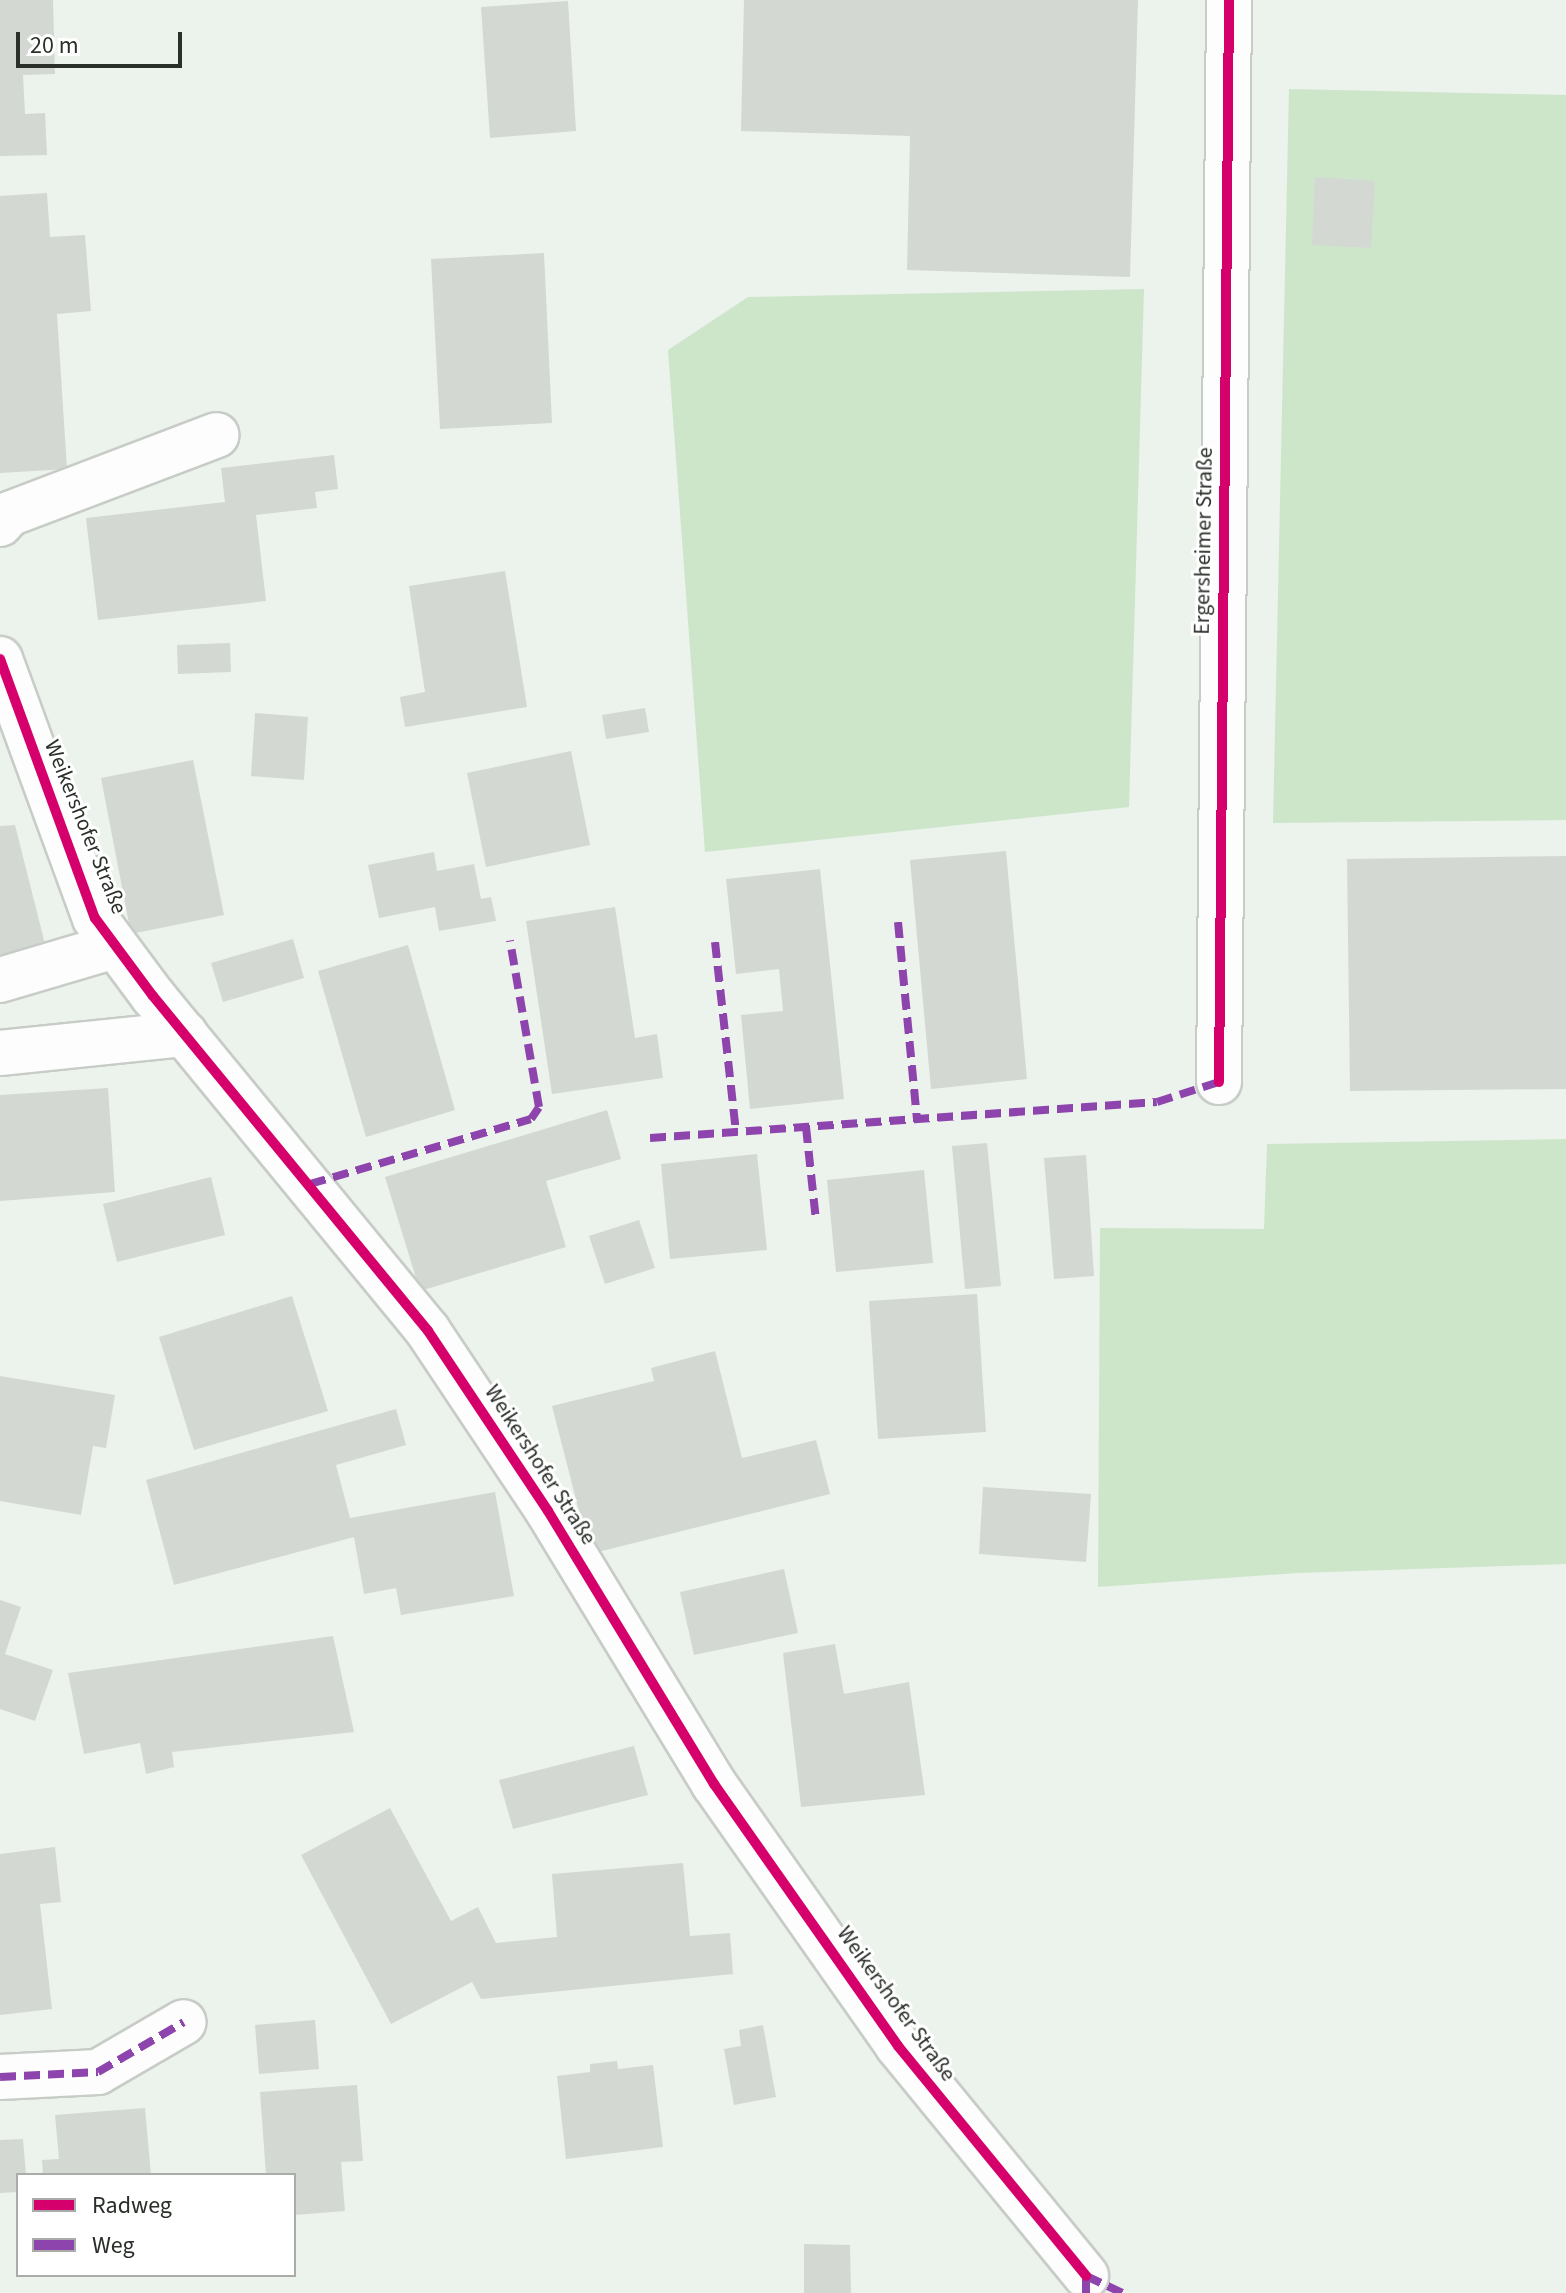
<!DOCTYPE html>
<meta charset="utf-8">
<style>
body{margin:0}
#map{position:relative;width:1566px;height:2293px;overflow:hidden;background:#ecf2ec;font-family:"Source Sans 3",sans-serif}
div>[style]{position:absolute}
.green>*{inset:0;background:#cde6ca}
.building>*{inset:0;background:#d3d8d3}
.roads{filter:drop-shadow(2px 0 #c7ccc7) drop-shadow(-2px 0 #c7ccc7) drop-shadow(0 2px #c7ccc7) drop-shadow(0 -2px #c7ccc7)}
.minor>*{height:44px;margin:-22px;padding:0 22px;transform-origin:22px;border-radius:22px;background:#fcfdfc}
.quiet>*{height:8px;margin-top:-4px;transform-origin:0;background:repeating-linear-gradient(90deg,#8e44ad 0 16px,transparent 0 24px)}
.cycleway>*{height:10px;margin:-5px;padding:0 5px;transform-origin:5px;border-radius:5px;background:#d6006c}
span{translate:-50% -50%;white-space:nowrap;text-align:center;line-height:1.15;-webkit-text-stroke:6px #fff;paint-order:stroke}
.street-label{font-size:22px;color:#2a2f29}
.legend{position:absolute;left:16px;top:2173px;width:280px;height:104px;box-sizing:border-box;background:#fff;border:2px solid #aaaca9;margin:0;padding:10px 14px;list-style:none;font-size:24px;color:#2a2f29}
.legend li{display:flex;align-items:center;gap:16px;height:40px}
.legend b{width:40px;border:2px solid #aaaca9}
.scale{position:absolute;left:16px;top:32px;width:166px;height:36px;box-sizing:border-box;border:4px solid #2a2f29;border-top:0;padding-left:10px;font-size:24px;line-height:28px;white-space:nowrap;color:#2a2f29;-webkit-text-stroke:6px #fff;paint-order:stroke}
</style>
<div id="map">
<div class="green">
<div style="clip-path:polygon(1289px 89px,1566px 95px,1566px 820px,1273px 823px)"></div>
<div style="clip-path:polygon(1144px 289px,1129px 807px,705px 852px,668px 350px,748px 297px)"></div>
<div style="clip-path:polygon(1566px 1139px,1566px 1564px,1298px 1573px,1098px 1587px,1100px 1228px,1264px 1229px,1267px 1144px)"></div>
</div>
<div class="building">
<div style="clip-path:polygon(0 0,53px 0,55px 74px,23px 75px,25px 114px,45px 113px,47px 155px,0 156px)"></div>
<div style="clip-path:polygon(744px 0,1138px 0,1130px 277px,907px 270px,910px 136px,741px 131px)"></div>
<div style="clip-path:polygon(568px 1px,576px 131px,490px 138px,481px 7px)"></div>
<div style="clip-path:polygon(1315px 177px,1375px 181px,1371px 248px,1312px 245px)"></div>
<div style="clip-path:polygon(47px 193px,50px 237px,85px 235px,91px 311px,57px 314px,67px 469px,0 473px,0 196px)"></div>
<div style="clip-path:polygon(544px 253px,552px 423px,440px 429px,431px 259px)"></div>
<div style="clip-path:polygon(334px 455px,338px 489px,315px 492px,317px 508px,256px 515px,266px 601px,98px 620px,86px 518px,225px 502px,221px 468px)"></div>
<div style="clip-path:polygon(505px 571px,527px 707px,405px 727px,400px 697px,425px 692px,409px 586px)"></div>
<div style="clip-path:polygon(230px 643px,231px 672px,178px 674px,177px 645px)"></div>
<div style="clip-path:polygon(645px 708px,649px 732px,606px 739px,602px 715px)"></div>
<div style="clip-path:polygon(255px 713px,308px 717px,304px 780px,251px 776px)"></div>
<div style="clip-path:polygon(571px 751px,590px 845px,486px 867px,467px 773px)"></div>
<div style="clip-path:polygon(193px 760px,224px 915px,131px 934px,101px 778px)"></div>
<div style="clip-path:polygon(15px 825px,45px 944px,0 962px,0 826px)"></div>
<div style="clip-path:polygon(1006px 851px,1027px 1079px,931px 1089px,910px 860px)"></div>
<div style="clip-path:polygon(434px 852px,437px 871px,474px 864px,481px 899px,491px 897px,496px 921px,439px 931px,435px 907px,379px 918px,368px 865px)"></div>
<div style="clip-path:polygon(1566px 856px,1566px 1089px,1350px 1091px,1347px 859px)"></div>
<div style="clip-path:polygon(820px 869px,844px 1099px,750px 1109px,741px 1015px,783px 1011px,779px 969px,736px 974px,726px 879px)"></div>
<div style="clip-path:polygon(615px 907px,635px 1038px,657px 1034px,663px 1078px,552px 1094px,526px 921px)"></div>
<div style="clip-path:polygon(293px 939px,304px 978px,223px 1002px,211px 963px)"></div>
<div style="clip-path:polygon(408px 945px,455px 1110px,366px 1137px,318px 971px)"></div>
<div style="clip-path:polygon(108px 1088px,115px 1192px,0 1201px,0 1095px)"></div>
<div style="clip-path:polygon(607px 1110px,621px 1159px,546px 1181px,566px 1247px,420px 1291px,385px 1177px)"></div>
<div style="clip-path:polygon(987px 1143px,1001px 1286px,965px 1289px,952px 1146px)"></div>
<div style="clip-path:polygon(757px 1154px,767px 1250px,670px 1259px,661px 1164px)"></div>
<div style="clip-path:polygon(1086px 1155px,1094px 1276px,1054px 1279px,1044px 1158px)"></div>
<div style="clip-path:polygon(924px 1170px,933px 1263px,836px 1272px,827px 1180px)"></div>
<div style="clip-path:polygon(211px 1177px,225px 1235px,117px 1262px,103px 1204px)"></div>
<div style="clip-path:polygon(639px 1220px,655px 1268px,605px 1284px,589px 1236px)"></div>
<div style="clip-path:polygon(977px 1294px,986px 1432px,878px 1439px,869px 1301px)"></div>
<div style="clip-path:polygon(292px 1296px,328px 1411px,194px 1450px,159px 1337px)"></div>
<div style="clip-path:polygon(715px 1351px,742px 1458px,816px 1440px,830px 1494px,590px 1554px,552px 1406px,654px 1381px,651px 1368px)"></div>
<div style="clip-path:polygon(0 1376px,115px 1395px,106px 1448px,93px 1446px,81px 1515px,0 1501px)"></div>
<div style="clip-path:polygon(396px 1409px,406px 1445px,336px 1465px,350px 1518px,495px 1492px,514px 1596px,401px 1615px,396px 1588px,364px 1594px,354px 1537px,174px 1585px,146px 1480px)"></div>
<div style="clip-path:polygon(983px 1487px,1091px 1494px,1086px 1562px,979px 1554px)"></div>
<div style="clip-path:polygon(784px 1569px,798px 1633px,694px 1655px,680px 1592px)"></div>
<div style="clip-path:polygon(0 1600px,21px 1607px,5px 1654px,53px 1670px,35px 1721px,0 1709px)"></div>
<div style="clip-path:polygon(333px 1636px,354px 1732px,172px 1752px,174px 1767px,146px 1774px,140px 1743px,84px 1754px,68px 1673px)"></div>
<div style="clip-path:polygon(835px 1644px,844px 1694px,909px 1682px,925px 1795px,801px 1807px,783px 1653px)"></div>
<div style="clip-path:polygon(634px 1746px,648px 1795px,513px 1829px,499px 1780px)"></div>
<div style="clip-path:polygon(390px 1808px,451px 1921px,478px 1907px,496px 1943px,557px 1937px,552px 1874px,683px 1863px,690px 1936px,730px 1933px,733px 1974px,481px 1999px,472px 1982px,391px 2024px,301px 1855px)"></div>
<div style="clip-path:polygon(55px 1847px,61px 1902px,40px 1904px,52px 2009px,0 2015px,0 1854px)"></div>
<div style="clip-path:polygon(315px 2020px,319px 2069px,259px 2074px,255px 2025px)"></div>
<div style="clip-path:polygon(763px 2025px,776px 2097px,734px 2105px,724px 2049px,741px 2046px,739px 2030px)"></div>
<div style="clip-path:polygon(617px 2061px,618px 2069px,653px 2065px,663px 2147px,566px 2159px,557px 2076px,590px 2072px,590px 2064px)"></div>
<div style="clip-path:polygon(357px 2085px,363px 2161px,341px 2162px,345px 2211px,294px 2215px,294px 2175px,266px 2175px,260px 2092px)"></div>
<div style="clip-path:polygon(145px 2108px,151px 2175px,43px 2175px,42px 2160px,59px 2159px,55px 2115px)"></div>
<div style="clip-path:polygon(23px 2139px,26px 2175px,18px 2175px,18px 2192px,0 2193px,0 2140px)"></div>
<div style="clip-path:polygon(804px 2244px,850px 2245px,851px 2293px,804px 2293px)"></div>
</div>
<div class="roads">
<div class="minor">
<div style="left:0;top:524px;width:13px;rotate:-48deg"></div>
<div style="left:9px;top:514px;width:222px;rotate:-20.8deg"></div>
<div style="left:0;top:659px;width:276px;rotate:69.9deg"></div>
<div style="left:95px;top:918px;width:97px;rotate:53.4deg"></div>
<div style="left:153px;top:996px;width:433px;rotate:50.6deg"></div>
<div style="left:428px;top:1331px;width:216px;rotate:56.3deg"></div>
<div style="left:548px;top:1511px;width:320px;rotate:58.7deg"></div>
<div style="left:714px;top:1784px;width:320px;rotate:54.9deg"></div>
<div style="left:898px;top:2046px;width:297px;rotate:50.7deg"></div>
<div style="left:0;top:980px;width:120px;rotate:-16.5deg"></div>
<div style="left:0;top:1053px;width:186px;rotate:-5.9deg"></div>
<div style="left:1219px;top:1082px;width:1082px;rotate:-89.47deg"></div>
<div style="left:0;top:2077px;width:98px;rotate:-2.9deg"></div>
<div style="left:98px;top:2072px;width:99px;rotate:-30.2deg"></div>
</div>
</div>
<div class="quiet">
<div style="left:898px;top:922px;width:198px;rotate:84.5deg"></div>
<div style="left:715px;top:942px;width:191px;rotate:83.7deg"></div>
<div style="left:806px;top:1127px;width:95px;rotate:83.9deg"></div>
<div style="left:650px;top:1138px;width:508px;rotate:-4.06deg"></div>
<div style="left:1157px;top:1102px;width:65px;rotate:-17.9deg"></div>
<div style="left:310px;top:1184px;width:230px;rotate:-16.4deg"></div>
<div style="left:531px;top:1119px;width:14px;rotate:-56deg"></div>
<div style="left:539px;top:1107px;width:169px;rotate:-99.9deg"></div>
<div style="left:0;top:2077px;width:98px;rotate:-2.9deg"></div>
<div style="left:98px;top:2072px;width:99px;rotate:-30.2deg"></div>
<div style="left:1086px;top:2293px;width:17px;rotate:-90deg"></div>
<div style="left:1086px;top:2276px;width:40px;rotate:25deg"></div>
</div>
<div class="cycleway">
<div style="left:0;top:659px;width:276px;rotate:69.9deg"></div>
<div style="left:95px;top:918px;width:97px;rotate:53.4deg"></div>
<div style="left:153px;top:996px;width:433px;rotate:50.6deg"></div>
<div style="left:428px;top:1331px;width:216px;rotate:56.3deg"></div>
<div style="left:548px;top:1511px;width:320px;rotate:58.7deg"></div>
<div style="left:714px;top:1784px;width:320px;rotate:54.9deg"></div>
<div style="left:898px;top:2046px;width:297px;rotate:50.7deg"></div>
<div style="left:1219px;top:1082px;width:1082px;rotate:-89.47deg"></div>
</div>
<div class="street-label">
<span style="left:1204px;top:541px;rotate:-89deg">Ergersheimer Straße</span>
<span style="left:85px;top:827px;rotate:68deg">Weikershofer Straße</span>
<span style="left:540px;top:1465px;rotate:57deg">Weikershofer Straße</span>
<span style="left:896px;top:2004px;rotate:54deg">Weikershofer Straße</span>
</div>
<ul class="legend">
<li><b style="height:10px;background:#d6006c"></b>Radweg</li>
<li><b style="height:10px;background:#8e44ad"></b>Weg</li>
</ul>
<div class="scale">20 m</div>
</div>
